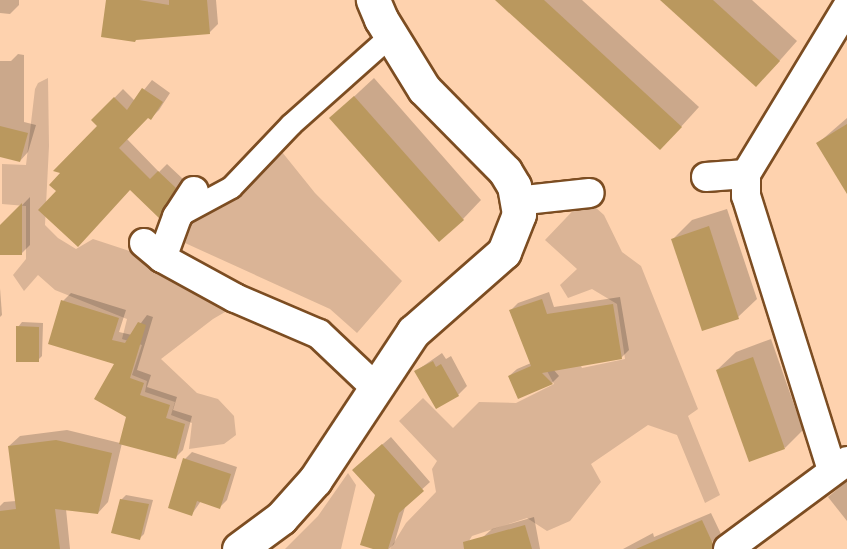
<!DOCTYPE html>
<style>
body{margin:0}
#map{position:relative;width:847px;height:549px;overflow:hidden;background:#fed2ae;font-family:"Fira Sans",sans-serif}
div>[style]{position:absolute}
.green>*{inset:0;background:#dab496}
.shadow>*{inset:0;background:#0003}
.building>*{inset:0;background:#ba985e}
.roads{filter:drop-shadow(2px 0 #7c4d22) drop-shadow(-2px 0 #7c4d22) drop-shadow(0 2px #7c4d22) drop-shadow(0 -2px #7c4d22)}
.pedestrian>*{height:21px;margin:-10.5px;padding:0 10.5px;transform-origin:10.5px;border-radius:10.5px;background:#fff}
.minor>*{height:28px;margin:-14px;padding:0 14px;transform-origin:14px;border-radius:14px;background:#fff}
.tertiary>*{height:33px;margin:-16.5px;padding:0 16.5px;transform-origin:16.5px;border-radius:16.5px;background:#fff}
span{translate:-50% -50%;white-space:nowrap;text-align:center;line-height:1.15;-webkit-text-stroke:4.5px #fcfcfc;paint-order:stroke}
</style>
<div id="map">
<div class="green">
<div style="clip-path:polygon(48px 78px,49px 146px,45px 225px,58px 238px,76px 249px,93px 239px,160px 261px,237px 305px,213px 319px,161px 359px,197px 393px,218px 399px,234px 416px,236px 435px,224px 444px,189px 449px,192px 423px,171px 415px,175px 402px,145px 392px,147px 381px,132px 375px,142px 345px,122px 339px,127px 319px,55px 290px,38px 275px,24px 291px,13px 275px,26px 259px,26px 206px,2px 204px,2px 164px,26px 165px,35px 89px,38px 83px)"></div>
<div style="clip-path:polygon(278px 147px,315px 193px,402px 281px,357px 333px,330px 309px,185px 243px,193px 221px,237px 194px)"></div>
<div style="clip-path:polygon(585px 198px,604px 215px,622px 252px,641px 266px,698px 409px,688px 416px,720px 495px,705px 503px,677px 435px,648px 425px,591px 464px,601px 482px,570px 521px,547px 531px,527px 518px,472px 536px,464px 549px,390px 549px,406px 523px,436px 492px,432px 469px,437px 461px,399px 421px,423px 398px,453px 428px,479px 402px,516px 403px,554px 384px,546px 369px,576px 356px,582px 368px,625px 359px,617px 304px,592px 289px,568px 298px,560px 285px,577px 269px,545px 240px)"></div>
<div style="clip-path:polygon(348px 473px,356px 485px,341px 549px,285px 549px,318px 516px)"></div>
</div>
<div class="shadow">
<div style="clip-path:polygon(0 0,19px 0,19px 5px,10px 14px,0 13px)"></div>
<div style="clip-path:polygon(107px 0,216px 0,218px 24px,209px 33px)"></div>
<div style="clip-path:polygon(497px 0,582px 0,699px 107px,679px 129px)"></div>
<div style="clip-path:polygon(662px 0,752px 0,797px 41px,774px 67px)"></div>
<div style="clip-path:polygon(18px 54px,24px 55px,24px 122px,36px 125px,28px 152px,20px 161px,0 156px,0 61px,11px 61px)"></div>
<div style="clip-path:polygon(374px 78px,481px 200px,463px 219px,331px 118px)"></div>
<div style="clip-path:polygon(152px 80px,170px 93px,159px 110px,151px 118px,148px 116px,126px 138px,159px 172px,167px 164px,183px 179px,167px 208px,159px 216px,131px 188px,58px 190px,99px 126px,93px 120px,123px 89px,135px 101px)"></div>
<div style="clip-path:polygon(847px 118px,847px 191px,817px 144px)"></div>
<div style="clip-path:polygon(30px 197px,30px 245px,21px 254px,0 253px,0 228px)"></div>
<div style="clip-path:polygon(727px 209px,757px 299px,738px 317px,673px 239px,692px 220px)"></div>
<div style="clip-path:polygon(0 288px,2px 315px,0 317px)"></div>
<div style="clip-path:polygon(549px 292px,554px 307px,620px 297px,629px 350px,621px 358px,553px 369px,559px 376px,552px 383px,519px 397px,509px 376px,517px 369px,531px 363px,510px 311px,518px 303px)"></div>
<div style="clip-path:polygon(71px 293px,126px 310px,119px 332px,132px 335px,147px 315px,153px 317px,137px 370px,151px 375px,147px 387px,177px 397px,173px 410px,192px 416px,183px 450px,175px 458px,122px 443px,108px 502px,98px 513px,66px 509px,70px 549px,0 549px,0 506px,4px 502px,16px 501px,9px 446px,20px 436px,67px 430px,120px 443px,128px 416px,116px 363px,63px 301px)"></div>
<div style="clip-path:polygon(22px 322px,43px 323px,42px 356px,38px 360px,18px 327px)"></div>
<div style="clip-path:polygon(771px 339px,803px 430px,785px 448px,717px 370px,736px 352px)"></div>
<div style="clip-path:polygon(442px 353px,446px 359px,451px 356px,467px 386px,458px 395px,437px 407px,416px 371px)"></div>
<div style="clip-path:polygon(391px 437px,430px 482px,406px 504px,394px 544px,389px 549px,378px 549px,377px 495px,362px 462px)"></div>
<div style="clip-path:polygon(192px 452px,237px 467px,227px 500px,220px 507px,201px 501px,192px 514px,185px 459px)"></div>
<div style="clip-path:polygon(847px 481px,847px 521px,828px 497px)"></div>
<div style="clip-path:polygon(126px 495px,153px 500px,144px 534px,139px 539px,121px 500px)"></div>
<div style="clip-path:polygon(711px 513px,721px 534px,712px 542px,697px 549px,623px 549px,653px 533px,654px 537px)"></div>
<div style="clip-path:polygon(534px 517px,540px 549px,486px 549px,483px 537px,492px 529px)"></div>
</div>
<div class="building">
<div style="clip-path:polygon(106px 0,139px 0,169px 5px,169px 0,207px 0,210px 34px,136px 40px,135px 42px,101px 37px)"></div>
<div style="clip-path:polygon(495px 0,544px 0,682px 127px,660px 150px)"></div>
<div style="clip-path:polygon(660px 0,713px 0,780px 61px,756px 87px)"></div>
<div style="clip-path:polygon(142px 88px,163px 102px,151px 120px,148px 118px,119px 148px,150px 179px,158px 171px,176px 188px,159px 218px,130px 190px,78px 247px,38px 210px,56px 191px,49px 185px,60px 173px,53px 171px,97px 126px,91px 120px,114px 97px,127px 110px)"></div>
<div style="clip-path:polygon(354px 96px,464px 220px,439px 242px,329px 118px)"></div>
<div style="clip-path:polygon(847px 124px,847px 194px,816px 143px)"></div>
<div style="clip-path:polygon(0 126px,28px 133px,20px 162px,0 157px)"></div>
<div style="clip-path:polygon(22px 203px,22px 255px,0 255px,0 225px)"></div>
<div style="clip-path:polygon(709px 226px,739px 319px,702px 331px,671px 239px)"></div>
<div style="clip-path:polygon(542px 299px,547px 314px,613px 304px,622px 359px,542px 373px,553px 384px,518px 399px,508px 376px,531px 366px,509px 310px)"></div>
<div style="clip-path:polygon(61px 300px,119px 318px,112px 340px,125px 343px,138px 322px,146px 325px,130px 378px,144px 383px,140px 395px,170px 405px,166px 418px,185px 424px,176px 459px,119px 444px,126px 417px,94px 399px,114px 364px,48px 344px)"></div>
<div style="clip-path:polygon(16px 326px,39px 327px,39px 362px,16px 362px)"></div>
<div style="clip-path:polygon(753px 357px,785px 449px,749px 462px,716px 370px)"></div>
<div style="clip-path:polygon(433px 361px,436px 367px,441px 364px,459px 396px,436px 409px,414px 371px)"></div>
<div style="clip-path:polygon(56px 440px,112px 453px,98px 514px,55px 509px,60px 549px,0 549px,0 511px,16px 509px,8px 446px)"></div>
<div style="clip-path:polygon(382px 444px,424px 491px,399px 513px,388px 549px,373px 549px,360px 545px,375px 495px,352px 470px)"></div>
<div style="clip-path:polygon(183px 458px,231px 474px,220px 509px,197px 501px,192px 516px,168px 508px)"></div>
<div style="clip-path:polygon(120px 499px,149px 504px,140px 540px,111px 533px)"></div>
<div style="clip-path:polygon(702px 520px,713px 544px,712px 549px,636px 549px)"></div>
<div style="clip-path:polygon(525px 525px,532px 549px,464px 549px,463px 542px)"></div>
</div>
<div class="roads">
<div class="pedestrian">
<div style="left:181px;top:214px;width:57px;rotate:-28.4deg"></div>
<div style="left:231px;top:187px;width:87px;rotate:-46.4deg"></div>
<div style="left:291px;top:124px;width:134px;rotate:-41.7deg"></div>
</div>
<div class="minor">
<div style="left:706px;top:177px;width:40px;rotate:-4.3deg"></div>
<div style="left:516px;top:201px;width:74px;rotate:-6.2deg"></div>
<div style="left:144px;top:243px;width:23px;rotate:40deg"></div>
<div style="left:162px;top:258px;width:83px;rotate:28.7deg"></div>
<div style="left:235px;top:298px;width:91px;rotate:23.2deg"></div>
<div style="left:319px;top:334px;width:79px;rotate:43.5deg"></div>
<div style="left:162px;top:258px;width:44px;rotate:-69.9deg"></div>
<div style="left:177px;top:217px;width:31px;rotate:-57deg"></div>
<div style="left:832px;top:470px;width:287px;rotate:-107.4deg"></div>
<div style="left:746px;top:196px;width:22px;rotate:-90deg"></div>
<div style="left:746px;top:174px;width:195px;rotate:-58.8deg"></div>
<div style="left:728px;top:549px;width:148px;rotate:-36.5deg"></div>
</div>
<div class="tertiary">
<div style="left:239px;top:549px;width:52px;rotate:-36.4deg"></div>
<div style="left:281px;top:518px;width:51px;rotate:-48.2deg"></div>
<div style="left:315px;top:480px;width:178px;rotate:-56.5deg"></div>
<div style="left:413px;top:332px;width:121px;rotate:-41.3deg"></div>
<div style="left:504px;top:252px;width:41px;rotate:-68.5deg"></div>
<div style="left:519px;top:214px;width:28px;rotate:-100deg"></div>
<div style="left:514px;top:186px;width:17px;rotate:-121deg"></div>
<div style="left:505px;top:171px;width:115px;rotate:-134.6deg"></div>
<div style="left:424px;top:89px;width:82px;rotate:-121.6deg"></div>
<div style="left:381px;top:19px;width:21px;rotate:-113deg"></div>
</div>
</div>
</div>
